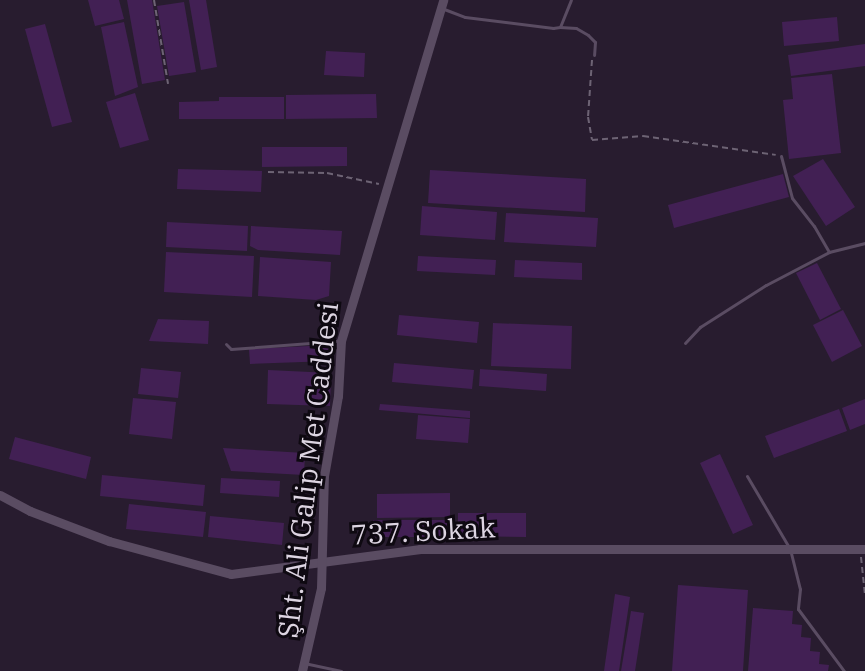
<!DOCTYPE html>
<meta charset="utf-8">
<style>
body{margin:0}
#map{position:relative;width:865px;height:671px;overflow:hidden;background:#281c2f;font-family:"IBM Plex Serif",serif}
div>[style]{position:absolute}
.building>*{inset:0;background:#422054}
.path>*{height:2px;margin-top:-1px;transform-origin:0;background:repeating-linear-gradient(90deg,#6d6374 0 6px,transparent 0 10px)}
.service>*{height:3px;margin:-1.5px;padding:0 1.5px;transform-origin:1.5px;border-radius:1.5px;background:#5a4c62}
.tertiary>*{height:9px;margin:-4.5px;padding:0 4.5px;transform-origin:4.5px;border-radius:4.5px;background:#5a4c62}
span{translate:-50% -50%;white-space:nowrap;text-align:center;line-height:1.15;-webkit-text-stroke:6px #0e0911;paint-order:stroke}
.street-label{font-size:28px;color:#ddd5e2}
</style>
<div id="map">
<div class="building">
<div style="clip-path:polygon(88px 0,119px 0,124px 19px,95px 26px)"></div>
<div style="clip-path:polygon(127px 0,152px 0,165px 80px,142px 84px)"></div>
<div style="clip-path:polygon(189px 0,206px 0,217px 67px,201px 70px)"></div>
<div style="clip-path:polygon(184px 2px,196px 72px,169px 76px,157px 6px)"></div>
<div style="clip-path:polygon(837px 17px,839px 41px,784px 46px,782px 22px)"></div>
<div style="clip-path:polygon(124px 22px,138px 87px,115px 96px,101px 27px)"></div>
<div style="clip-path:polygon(45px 24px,72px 122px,52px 127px,25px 29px)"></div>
<div style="clip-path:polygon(865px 44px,865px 66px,791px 76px,788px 55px)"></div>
<div style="clip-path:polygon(326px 51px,365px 53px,364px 77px,324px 75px)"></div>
<div style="clip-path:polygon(832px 74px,841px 153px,789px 159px,783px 100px,793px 99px,791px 78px)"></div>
<div style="clip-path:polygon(135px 93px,149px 140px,120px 148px,106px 102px)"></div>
<div style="clip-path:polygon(376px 94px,377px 118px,286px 119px,286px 95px)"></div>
<div style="clip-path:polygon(219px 97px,284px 97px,284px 119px,179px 119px,179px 102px,219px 101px)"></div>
<div style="clip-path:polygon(262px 147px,347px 147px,347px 166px,262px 167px)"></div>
<div style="clip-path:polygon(823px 159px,855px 207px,826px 226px,793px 176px)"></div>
<div style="clip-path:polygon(178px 169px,262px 171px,261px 192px,177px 189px)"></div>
<div style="clip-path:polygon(430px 170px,586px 179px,585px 212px,428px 203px)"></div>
<div style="clip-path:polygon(783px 174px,789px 197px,674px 228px,668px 205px)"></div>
<div style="clip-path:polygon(422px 206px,497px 212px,495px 240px,420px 235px)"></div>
<div style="clip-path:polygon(506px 213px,598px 218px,596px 247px,504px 242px)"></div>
<div style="clip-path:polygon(167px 222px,248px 226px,247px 251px,166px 247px)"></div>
<div style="clip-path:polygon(251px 226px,342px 231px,340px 255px,258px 250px,250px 246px)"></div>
<div style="clip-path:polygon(166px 252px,254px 256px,252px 297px,164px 292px)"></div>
<div style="clip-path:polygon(418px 256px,496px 260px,495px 275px,417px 271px)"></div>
<div style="clip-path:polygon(260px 257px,331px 262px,329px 296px,316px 300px,258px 296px)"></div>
<div style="clip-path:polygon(515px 260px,582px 263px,582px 280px,514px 277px)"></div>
<div style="clip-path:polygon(817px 263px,841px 309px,820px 320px,796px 273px)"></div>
<div style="clip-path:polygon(843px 310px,862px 346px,832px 362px,813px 325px)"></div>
<div style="clip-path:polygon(399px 315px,479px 322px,477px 343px,397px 335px)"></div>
<div style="clip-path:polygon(158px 319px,209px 321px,208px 344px,149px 341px)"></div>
<div style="clip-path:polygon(493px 323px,572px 326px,571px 369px,491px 366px)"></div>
<div style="clip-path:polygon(329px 345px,330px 361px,250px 364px,249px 349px)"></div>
<div style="clip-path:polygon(394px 363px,474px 370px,472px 389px,392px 382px)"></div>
<div style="clip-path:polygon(141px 368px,181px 372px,178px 398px,138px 394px)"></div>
<div style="clip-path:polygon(480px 369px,547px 374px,546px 391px,479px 386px)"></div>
<div style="clip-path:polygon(268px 370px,331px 373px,330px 406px,267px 404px)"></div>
<div style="clip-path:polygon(133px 398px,176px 402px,172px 439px,129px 434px)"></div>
<div style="clip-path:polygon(865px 399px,865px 424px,850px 430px,842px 408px)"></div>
<div style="clip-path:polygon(380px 404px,470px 411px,470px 418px,379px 410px)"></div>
<div style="clip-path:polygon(839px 409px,847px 431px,774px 458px,765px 436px)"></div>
<div style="clip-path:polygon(418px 415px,470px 419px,468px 443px,416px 439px)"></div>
<div style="clip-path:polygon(15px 437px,91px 457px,86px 479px,9px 459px)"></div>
<div style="clip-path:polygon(223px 448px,305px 453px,304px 475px,231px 471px)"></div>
<div style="clip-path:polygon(720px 454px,753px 525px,733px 534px,700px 463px)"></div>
<div style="clip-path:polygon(102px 475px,205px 485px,203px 506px,100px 496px)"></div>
<div style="clip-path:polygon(221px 478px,280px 481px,279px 497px,220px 493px)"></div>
<div style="clip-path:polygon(450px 493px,450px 517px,377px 518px,377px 494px)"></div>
<div style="clip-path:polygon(129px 504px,206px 512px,203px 537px,126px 529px)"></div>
<div style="clip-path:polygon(458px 513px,526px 513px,526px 537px,458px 536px)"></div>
<div style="clip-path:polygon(210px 516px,284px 523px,282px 545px,208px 537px)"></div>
<div style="clip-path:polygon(373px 520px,450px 520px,450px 537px,373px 537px)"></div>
<div style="clip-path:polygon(678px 585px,748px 590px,743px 671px,672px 671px)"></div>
<div style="clip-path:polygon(615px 594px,630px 597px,619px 671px,604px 671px)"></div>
<div style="clip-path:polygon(753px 608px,793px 611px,792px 624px,802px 625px,801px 637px,811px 638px,810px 651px,820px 652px,819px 664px,829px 665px,828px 671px,748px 671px)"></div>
<div style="clip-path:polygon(631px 611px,644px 613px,635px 671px,621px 671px)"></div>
</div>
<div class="path">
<div style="left:154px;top:0;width:85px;rotate:80.5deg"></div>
<div style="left:592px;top:60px;width:57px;rotate:94deg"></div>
<div style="left:588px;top:117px;width:23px;rotate:80deg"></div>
<div style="left:592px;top:140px;width:51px;rotate:-4.5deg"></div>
<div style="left:643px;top:136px;width:134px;rotate:8.1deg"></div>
<div style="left:268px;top:172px;width:59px;rotate:1deg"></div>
<div style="left:327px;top:173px;width:53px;rotate:11.9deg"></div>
<div style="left:861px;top:557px;width:39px;rotate:84deg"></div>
</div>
<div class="service">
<div style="left:444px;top:9px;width:22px;rotate:21deg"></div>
<div style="left:465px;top:17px;width:89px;rotate:7.1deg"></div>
<div style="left:553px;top:28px;width:7px;rotate:-8deg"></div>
<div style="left:560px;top:27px;width:29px;rotate:-68deg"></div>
<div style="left:560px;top:27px;width:16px;rotate:4deg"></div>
<div style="left:576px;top:28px;width:14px;rotate:30deg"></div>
<div style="left:588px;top:35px;width:10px;rotate:45deg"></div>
<div style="left:595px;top:42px;width:13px;rotate:94deg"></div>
<div style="left:781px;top:156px;width:43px;rotate:75.3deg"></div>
<div style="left:792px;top:198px;width:36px;rotate:52deg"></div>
<div style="left:814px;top:226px;width:30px;rotate:60deg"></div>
<div style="left:685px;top:343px;width:22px;rotate:-47deg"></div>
<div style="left:700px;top:327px;width:78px;rotate:-32.5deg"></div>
<div style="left:766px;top:285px;width:71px;rotate:-27.6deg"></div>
<div style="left:829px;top:252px;width:37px;rotate:-14deg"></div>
<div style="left:226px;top:344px;width:7px;rotate:45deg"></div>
<div style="left:231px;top:349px;width:106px;rotate:-4.3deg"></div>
<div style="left:747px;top:476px;width:85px;rotate:59.5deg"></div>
<div style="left:790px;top:549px;width:41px;rotate:76deg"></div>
<div style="left:800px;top:589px;width:20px;rotate:96deg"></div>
<div style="left:798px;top:609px;width:77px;rotate:53.4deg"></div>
<div style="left:304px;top:663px;width:38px;rotate:12deg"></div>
</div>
<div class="tertiary">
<div style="left:0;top:495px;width:34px;rotate:28deg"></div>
<div style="left:30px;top:511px;width:85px;rotate:20.8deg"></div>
<div style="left:109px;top:541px;width:126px;rotate:15.1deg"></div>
<div style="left:231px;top:574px;width:191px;rotate:-7.5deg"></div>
<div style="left:420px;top:549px;width:445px"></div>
<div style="left:302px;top:671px;width:85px;rotate:-77.1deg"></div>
<div style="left:321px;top:588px;width:112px;rotate:-88.5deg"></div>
<div style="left:324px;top:476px;width:81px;rotate:-80.1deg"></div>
<div style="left:338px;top:396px;width:55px;rotate:-86.9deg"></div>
<div style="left:341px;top:341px;width:356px;rotate:-73.3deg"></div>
</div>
<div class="street-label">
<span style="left:308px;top:470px;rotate:-83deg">Şht. Ali Galip Met Caddesi</span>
<span style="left:423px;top:531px;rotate:-3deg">737. Sokak</span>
</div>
</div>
